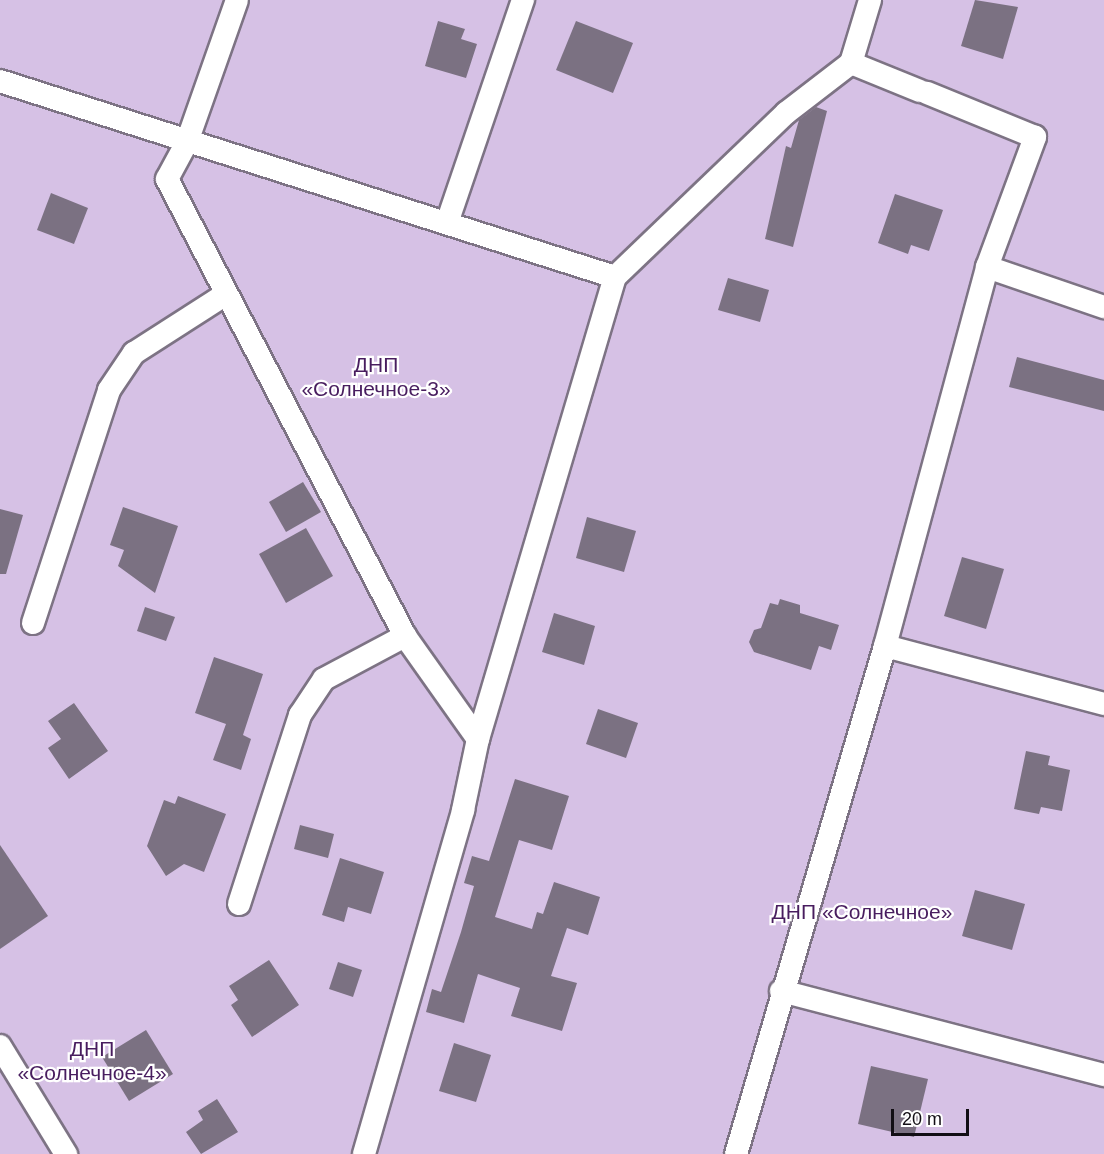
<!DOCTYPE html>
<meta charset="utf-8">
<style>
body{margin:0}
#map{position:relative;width:1104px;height:1154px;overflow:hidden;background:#f6ebfe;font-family:Helvetica,sans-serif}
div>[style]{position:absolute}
.green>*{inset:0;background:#d6c1e5}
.building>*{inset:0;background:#7b7182}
.roads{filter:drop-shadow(2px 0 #7d7384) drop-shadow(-2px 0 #7d7384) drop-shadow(0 2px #7d7384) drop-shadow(0 -2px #7d7384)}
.street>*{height:22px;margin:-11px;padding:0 11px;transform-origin:11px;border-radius:11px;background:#fff}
span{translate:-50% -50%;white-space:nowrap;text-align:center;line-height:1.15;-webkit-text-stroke:4.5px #fff;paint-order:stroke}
.park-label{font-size:21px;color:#481d5f}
.scale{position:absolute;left:891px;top:1109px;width:78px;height:27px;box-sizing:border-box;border:3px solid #120e14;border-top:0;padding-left:8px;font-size:18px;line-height:21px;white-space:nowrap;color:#120e14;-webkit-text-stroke:4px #fff;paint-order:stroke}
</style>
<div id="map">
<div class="green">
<div style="clip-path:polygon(0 0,1104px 0,1104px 1154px,0 1154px)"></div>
</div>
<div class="building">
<div style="clip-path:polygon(975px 0,1018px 7px,1003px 59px,961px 46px)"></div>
<div style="clip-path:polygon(438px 21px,465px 29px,461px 39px,477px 44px,466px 78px,425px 66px)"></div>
<div style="clip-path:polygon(576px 21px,633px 43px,613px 93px,556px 70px)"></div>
<div style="clip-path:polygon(816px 107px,827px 111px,793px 247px,765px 239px,786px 146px,791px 148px,799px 120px)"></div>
<div style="clip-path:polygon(51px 193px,88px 208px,74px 244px,37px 230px)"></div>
<div style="clip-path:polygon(895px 194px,943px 210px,929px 251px,911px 245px,908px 254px,878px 243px)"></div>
<div style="clip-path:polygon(728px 278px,769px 290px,760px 322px,718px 310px)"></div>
<div style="clip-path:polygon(1017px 357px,1104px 380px,1104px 411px,1009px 387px)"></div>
<div style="clip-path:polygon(303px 482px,321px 512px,286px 532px,269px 502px)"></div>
<div style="clip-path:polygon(123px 507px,178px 526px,155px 593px,118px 566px,124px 550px,110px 545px)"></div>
<div style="clip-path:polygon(0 509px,23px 515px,6px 574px,0 574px)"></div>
<div style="clip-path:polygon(587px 517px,636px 531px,624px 572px,576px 558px)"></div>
<div style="clip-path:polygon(306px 528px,333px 576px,286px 603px,259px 554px)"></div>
<div style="clip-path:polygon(962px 557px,1004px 569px,986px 629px,944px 616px)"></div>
<div style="clip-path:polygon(780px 599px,800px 605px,800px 613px,839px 625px,831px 650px,819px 646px,811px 670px,754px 652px,749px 642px,754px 630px,761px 628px,770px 603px,778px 605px)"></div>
<div style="clip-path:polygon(145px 607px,175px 617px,166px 641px,137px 631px)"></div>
<div style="clip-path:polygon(554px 613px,595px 626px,584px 665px,542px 652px)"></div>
<div style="clip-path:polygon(214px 657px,263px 674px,243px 735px,251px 739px,241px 770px,213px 760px,226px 724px,195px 713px)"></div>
<div style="clip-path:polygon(74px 703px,108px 751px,69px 779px,48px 748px,61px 739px,48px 721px)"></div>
<div style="clip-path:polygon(598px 709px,638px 723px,626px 758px,586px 744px)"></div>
<div style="clip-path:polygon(1026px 751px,1050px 756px,1048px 765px,1070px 770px,1062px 811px,1041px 807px,1039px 814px,1014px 809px)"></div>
<div style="clip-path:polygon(515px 779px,569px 796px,552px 850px,519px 840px,495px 917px,532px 929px,537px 912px,543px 914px,554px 882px,600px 897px,588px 935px,567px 928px,551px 976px,577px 983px,562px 1031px,511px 1016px,520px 988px,478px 974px,464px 1023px,426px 1012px,432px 989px,441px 992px,461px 932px,474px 886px,464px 883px,472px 856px,489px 861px)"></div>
<div style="clip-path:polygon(178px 796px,226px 814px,204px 872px,184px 864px,166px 876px,147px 846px,164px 800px,175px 804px)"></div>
<div style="clip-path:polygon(300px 825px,334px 834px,328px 858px,294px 849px)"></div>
<div style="clip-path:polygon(0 845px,48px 916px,0 949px)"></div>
<div style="clip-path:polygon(340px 858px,384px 872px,371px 914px,348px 907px,344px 922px,322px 915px)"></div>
<div style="clip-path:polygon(975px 890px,1025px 904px,1012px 950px,962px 936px)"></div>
<div style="clip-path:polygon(269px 960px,299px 1005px,252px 1037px,231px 1005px,238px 1000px,229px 986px)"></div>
<div style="clip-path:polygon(338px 962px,362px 970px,353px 997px,329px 989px)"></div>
<div style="clip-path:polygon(146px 1030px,173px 1074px,129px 1101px,102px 1057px)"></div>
<div style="clip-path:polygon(454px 1043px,491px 1055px,476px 1102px,439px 1091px)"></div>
<div style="clip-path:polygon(871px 1066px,928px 1079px,914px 1137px,858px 1124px)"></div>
<div style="clip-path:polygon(217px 1099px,238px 1132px,201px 1154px,186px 1132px,203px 1120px,198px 1111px)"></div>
</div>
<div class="roads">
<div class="street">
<div style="left:237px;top:0;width:151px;rotate:109.4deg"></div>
<div style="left:187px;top:142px;width:42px;rotate:118.4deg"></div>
<div style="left:167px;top:179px;width:515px;rotate:62.49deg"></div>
<div style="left:405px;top:636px;width:126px;rotate:54.7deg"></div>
<div style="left:851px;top:63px;width:74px;rotate:22.1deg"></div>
<div style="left:0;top:81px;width:645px;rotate:17.68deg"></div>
<div style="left:447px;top:223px;width:236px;rotate:-71.2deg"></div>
<div style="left:987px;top:267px;width:124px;rotate:18.9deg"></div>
<div style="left:33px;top:623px;width:245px;rotate:-71.9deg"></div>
<div style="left:109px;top:390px;width:45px;rotate:-56deg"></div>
<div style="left:134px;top:353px;width:109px;rotate:-32.7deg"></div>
<div style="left:885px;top:646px;width:227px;rotate:14.8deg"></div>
<div style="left:239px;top:904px;width:199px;rotate:-72.1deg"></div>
<div style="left:300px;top:715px;width:43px;rotate:-56.3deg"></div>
<div style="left:324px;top:679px;width:92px;rotate:-28deg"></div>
<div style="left:781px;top:991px;width:334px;rotate:14.6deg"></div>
<div style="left:0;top:1046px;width:127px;rotate:58.6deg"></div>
<div style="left:364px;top:1154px;width:358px;rotate:-73.9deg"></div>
<div style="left:463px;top:810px;width:73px;rotate:-78.1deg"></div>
<div style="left:478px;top:739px;width:482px;rotate:-73.5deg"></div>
<div style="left:615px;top:277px;width:237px;rotate:-43.8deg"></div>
<div style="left:786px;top:113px;width:82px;rotate:-37.6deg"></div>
<div style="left:851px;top:63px;width:66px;rotate:-73.2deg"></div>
<div style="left:736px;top:1154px;width:529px;rotate:-73.65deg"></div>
<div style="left:885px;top:646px;width:392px;rotate:-74.9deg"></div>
<div style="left:987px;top:267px;width:139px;rotate:-69.7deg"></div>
<div style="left:1035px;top:137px;width:117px;rotate:-157.8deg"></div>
</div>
</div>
<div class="park-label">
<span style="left:376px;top:377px">ДНП<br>«Солнечное-3»</span>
<span style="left:862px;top:912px">ДНП «Солнечное»</span>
<span style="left:92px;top:1061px">ДНП<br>«Солнечное-4»</span>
</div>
<div class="scale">20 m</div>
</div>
